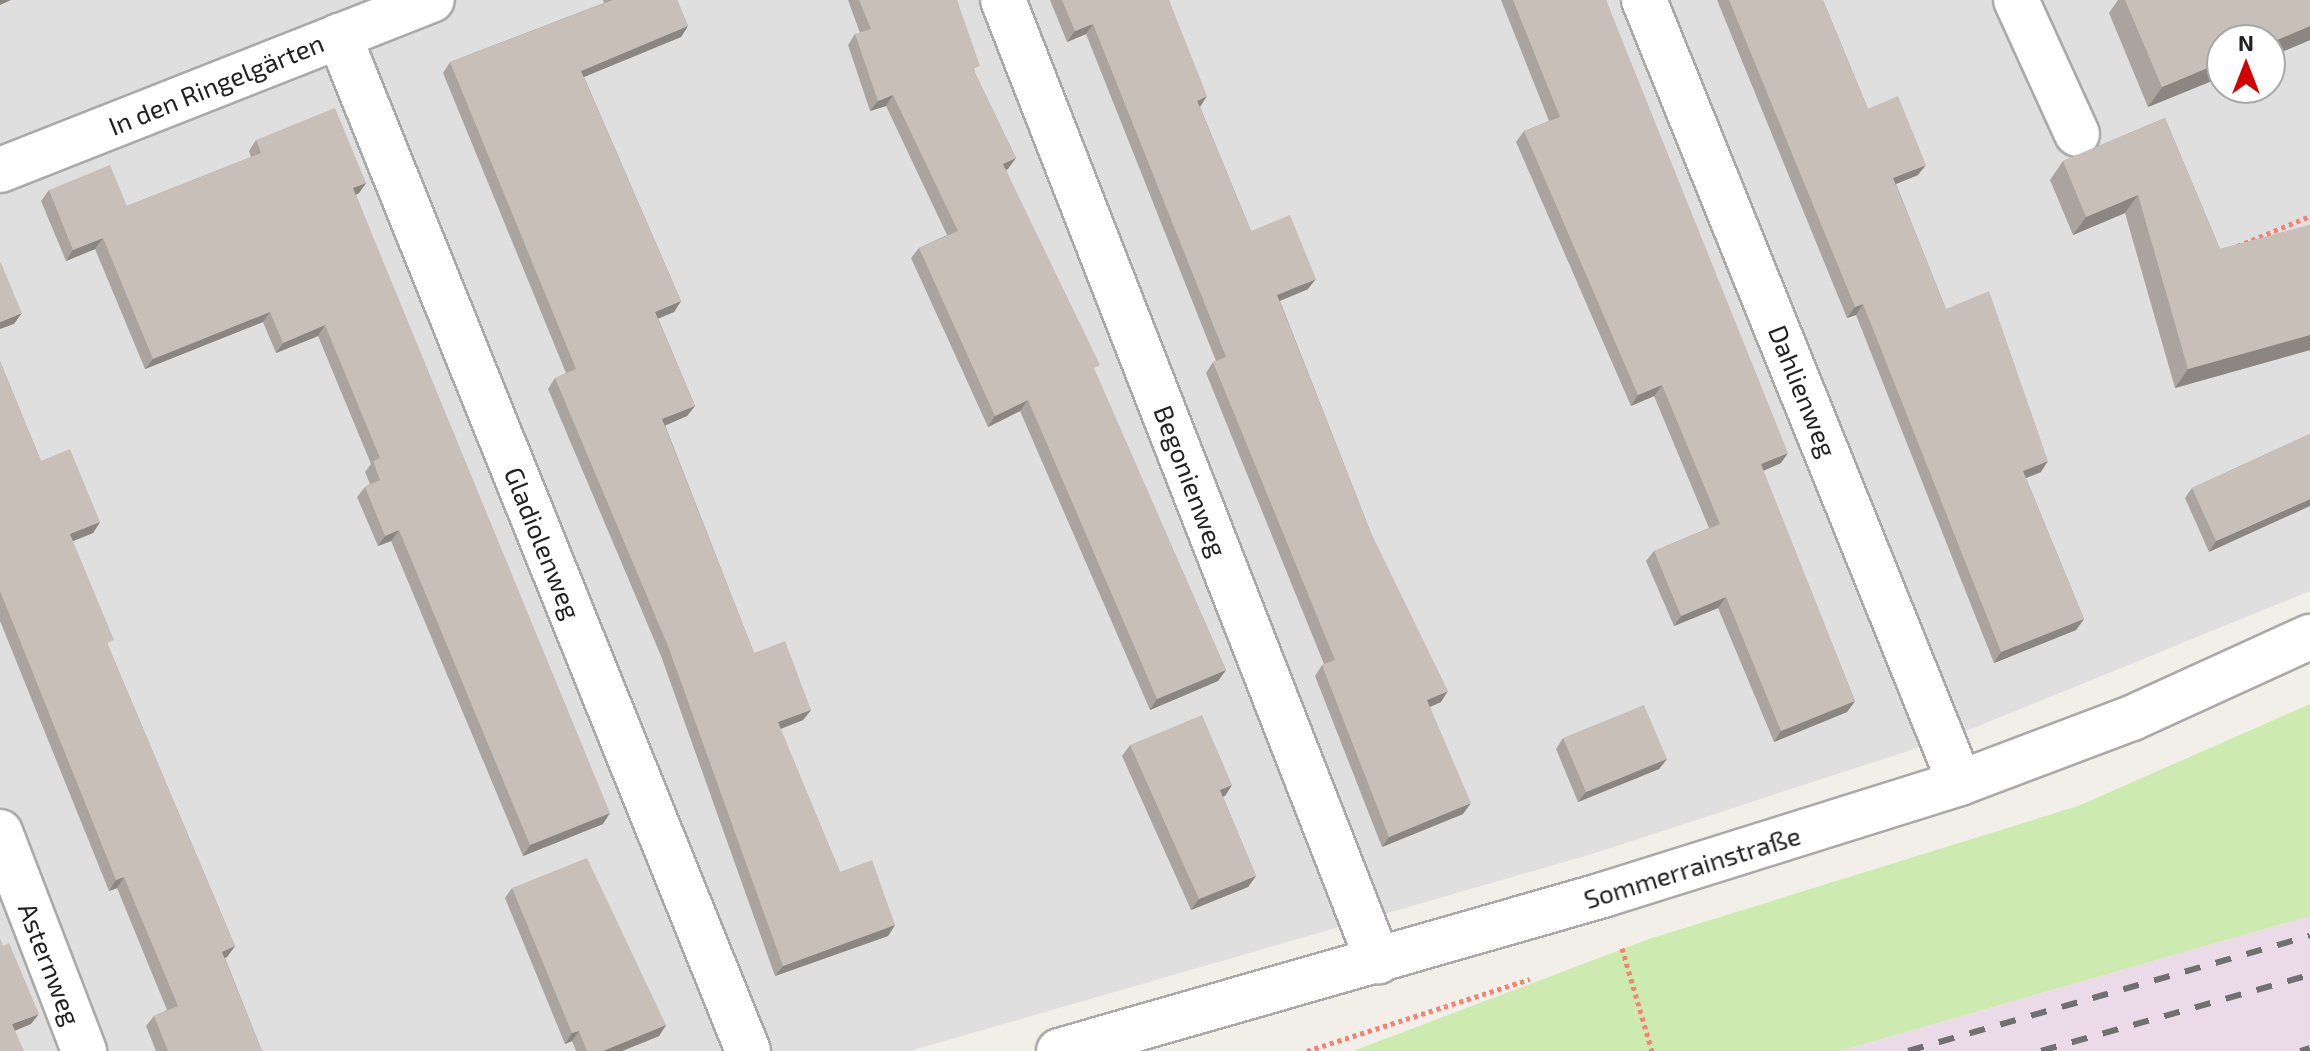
<!DOCTYPE html>
<meta charset="utf-8">
<style>
body{margin:0}
#map{position:relative;width:2310px;height:1051px;overflow:hidden;background:#f2efe9;font-family:"Exo 2",sans-serif}
div>[style]{position:absolute}
.residential>*{inset:0;background:#e0dfdf}
.industrial>*{inset:0;background:#ebdbe8}
.grass>*{inset:0;background:#cdebb0}
.path>*{height:5px;margin-top:-2.5px;transform-origin:0;background:repeating-linear-gradient(90deg,#fa8072 0 4px,transparent 0 8px)}
.roads{filter:drop-shadow(2px 0 #a9a9a9) drop-shadow(-2px 0 #a9a9a9) drop-shadow(0 2px #a9a9a9) drop-shadow(0 -2px #a9a9a9)}
.street>*{height:44px;margin:-22px;padding:0 22px;transform-origin:22px;border-radius:22px;background:#fff}
.rail>*{height:6px;margin-top:-3px;transform-origin:0;background:repeating-linear-gradient(90deg,#707070 0 16px,transparent 0 32px)}
.wall>*{inset:0;background:#aba49e}
.shaded-wall>*{inset:0;background:#8b8681}
.building>*{inset:0;background:#c7bfb8}
span{translate:-50% -50%;white-space:nowrap;text-align:center;line-height:1.15;-webkit-text-stroke:8px #fff;paint-order:stroke}
.street-label{font-size:26px;color:#222}
.north{position:absolute;left:2206px;top:24px;width:80px;height:80px;box-sizing:border-box;background:#fff;border:2px solid #a7a7a7;border-radius:50%;rotate:0deg;font-size:22px;font-weight:700;line-height:32px;text-align:center;color:#222}
.north::after{content:'';display:block;margin:auto;width:28px;height:36px;background:#d40000;clip-path:polygon(50% 0,100% 100%,50% 72%,0 100%)}
</style>
<div id="map">
<div class="residential">
<div style="clip-path:polygon(evenodd,0 0,2310px 0,2310px 591px,1954px 736px,1592px 854px,910px 1051px,0 1051px,0 0,2222px 40px,2270px 40px,2270px 88px,2222px 88px,2222px 40px)"></div>
</div>
<div class="industrial">
<div style="clip-path:polygon(2310px 916px,2310px 1051px,1840px 1051px)"></div>
</div>
<div class="grass">
<div style="clip-path:polygon(2310px 704px,2310px 916px,1840px 1051px,1353px 1051px,1649px 939px,2078px 806px)"></div>
</div>
<div class="path">
<div style="left:2237px;top:246px;width:79px;rotate:-22.3deg"></div>
<div style="left:1622px;top:948px;width:107px;rotate:73.8deg"></div>
<div style="left:1307px;top:1051px;width:234px;rotate:-17.9deg"></div>
</div>
<div class="roads">
<div class="street">
<div style="left:1003px;top:0;width:1032px;rotate:68.68deg"></div>
<div style="left:1644px;top:0;width:844px;rotate:68.02deg"></div>
<div style="left:2016px;top:0;width:147px;rotate:65.5deg"></div>
<div style="left:339px;top:36px;width:1094px;rotate:68.05deg"></div>
<div style="left:0;top:170px;width:464px;rotate:-21.5deg"></div>
<div style="left:0;top:832px;width:235px;rotate:69deg"></div>
<div style="left:1059px;top:1051px;width:566px;rotate:-16deg"></div>
<div style="left:1603px;top:895px;width:374px;rotate:-17.4deg"></div>
<div style="left:1960px;top:783px;width:184px;rotate:-20.7deg"></div>
<div style="left:2132px;top:718px;width:196px;rotate:-24.5deg"></div>
</div>
</div>
<div class="rail">
<div style="left:1908px;top:1051px;width:418px;rotate:-16deg"></div>
<div style="left:2041px;top:1051px;width:280px;rotate:-15.8deg"></div>
<div style="left:2300px;top:1051px;width:10px;rotate:-17deg"></div>
</div>
<div class="wall">
<div style="clip-path:polygon(603px 0,677px 0,688px 26px,681px 37px,584px 77px,681px 301px,674px 312px,658px 318px,695px 406px,687px 416px,665px 425px,754px 653px,811px 710px,803px 720px,780px 729px,840px 872px,895px 925px,888px 936px,775px 976px,661px 656px,548px 389px,555px 378px,566px 373px,443px 73px,450px 62px,604px 3px)"></div>
<div style="clip-path:polygon(848px 0,957px 0,975px 73px,1016px 158px,1006px 170px,1226px 670px,1218px 681px,1150px 710px,1020px 411px,988px 427px,911px 258px,919px 248px,947px 235px,886px 106px,870px 111px,848px 45px,855px 34px,860px 33px)"></div>
<div style="clip-path:polygon(1050px 0,1169px 0,1200px 107px,1251px 231px,1308px 289px,1280px 301px,1371px 533px,1441px 702px,1430px 707px,1463px 814px,1382px 847px,1315px 676px,1322px 665px,1324px 664px,1206px 373px,1213px 362px,1216px 361px,1086px 34px,1067px 42px)"></div>
<div style="clip-path:polygon(1501px 0,1606px 0,1781px 463px,1763px 471px,1855px 701px,1847px 712px,1774px 742px,1718px 608px,1674px 626px,1646px 561px,1654px 551px,1709px 528px,1654px 396px,1631px 406px,1516px 142px,1524px 131px,1549px 121px)"></div>
<div style="clip-path:polygon(1717px 0,1823px 0,1868px 109px,1918px 175px,1896px 184px,1946px 309px,2041px 472px,2026px 478px,2084px 619px,2076px 630px,1994px 663px,1856px 315px,1847px 318px)"></div>
<div style="clip-path:polygon(2118px 0,2310px 0,2310px 40px,2148px 107px,2109px 13px)"></div>
<div style="clip-path:polygon(2165px 118px,2220px 249px,2310px 225px,2310px 350px,2175px 388px,2125px 213px,2073px 235px,2050px 180px,2063px 161px)"></div>
<div style="clip-path:polygon(256px 140px,366px 183px,359px 193px,356px 195px,603px 824px,523px 856px,391px 541px,378px 546px,357px 497px,365px 487px,370px 484px,365px 472px,371px 464px,318px 336px,276px 353px,263px 322px,145px 369px,95px 249px,66px 261px,41px 201px,49px 190px,127px 206px,251px 157px,249px 151px)"></div>
<div style="clip-path:polygon(0 361px,41px 461px,100px 522px,93px 533px,73px 541px,109px 648px,235px 946px,227px 957px,225px 958px,262px 1051px,156px 1051px,146px 1026px,154px 1016px,167px 1010px,117px 888px,109px 891px,0 621px)"></div>
<div style="clip-path:polygon(2310px 434px,2209px 552px,2185px 498px,2192px 488px)"></div>
<div style="clip-path:polygon(1563px 738px,1667px 759px,1659px 769px,1578px 802px,1556px 749px)"></div>
<div style="clip-path:polygon(1130px 745px,1232px 785px,1223px 797px,1256px 876px,1248px 887px,1191px 910px,1122px 756px)"></div>
<div style="clip-path:polygon(512px 888px,666px 1025px,659px 1036px,622px 1051px,576px 1051px,572px 1041px,565px 1044px,505px 898px)"></div>
</div>
<div class="shaded-wall">
<div style="clip-path:polygon(0 0,11px 0,0 5px)"></div>
<div style="clip-path:polygon(1093px 24px,1086px 34px,1067px 42px,1075px 31px)"></div>
<div style="clip-path:polygon(688px 26px,681px 37px,574px 81px,581px 71px)"></div>
<div style="clip-path:polygon(2310px 26px,2310px 40px,2270px 57px,2270px 43px)"></div>
<div style="clip-path:polygon(2222px 62px,2222px 77px,2148px 107px,2162px 87px)"></div>
<div style="clip-path:polygon(893px 95px,886px 106px,870px 111px,878px 101px)"></div>
<div style="clip-path:polygon(1207px 96px,1200px 107px,1197px 101px)"></div>
<div style="clip-path:polygon(1016px 158px,1008px 169px,996px 175px,1003px 164px)"></div>
<div style="clip-path:polygon(1926px 165px,1918px 175px,1886px 188px,1893px 178px)"></div>
<div style="clip-path:polygon(366px 183px,359px 193px,346px 199px,353px 188px)"></div>
<div style="clip-path:polygon(2138px 195px,2125px 213px,2073px 235px,2086px 217px)"></div>
<div style="clip-path:polygon(103px 238px,95px 249px,66px 261px,73px 250px)"></div>
<div style="clip-path:polygon(1316px 279px,1308px 289px,1270px 305px,1277px 295px)"></div>
<div style="clip-path:polygon(681px 301px,674px 312px,648px 323px,655px 312px)"></div>
<div style="clip-path:polygon(1863px 304px,1856px 315px,1847px 318px,1855px 307px)"></div>
<div style="clip-path:polygon(270px 312px,263px 322px,145px 369px,153px 359px)"></div>
<div style="clip-path:polygon(22px 313px,14px 324px,0 329px,0 322px)"></div>
<div style="clip-path:polygon(325px 325px,318px 336px,276px 353px,283px 343px)"></div>
<div style="clip-path:polygon(2310px 335px,2310px 350px,2175px 388px,2188px 369px)"></div>
<div style="clip-path:polygon(1662px 385px,1654px 396px,1631px 406px,1638px 395px)"></div>
<div style="clip-path:polygon(1028px 400px,1020px 411px,988px 427px,995px 416px)"></div>
<div style="clip-path:polygon(695px 406px,687px 416px,655px 430px,662px 419px)"></div>
<div style="clip-path:polygon(1788px 453px,1781px 463px,1753px 475px,1761px 464px)"></div>
<div style="clip-path:polygon(2048px 461px,2041px 472px,2016px 482px,2023px 471px)"></div>
<div style="clip-path:polygon(2310px 499px,2310px 506px,2209px 552px,2216px 541px)"></div>
<div style="clip-path:polygon(100px 522px,93px 533px,63px 545px,70px 534px)"></div>
<div style="clip-path:polygon(399px 530px,391px 541px,378px 546px,385px 536px)"></div>
<div style="clip-path:polygon(1726px 597px,1718px 608px,1674px 626px,1681px 616px)"></div>
<div style="clip-path:polygon(2084px 619px,2076px 630px,1994px 663px,2001px 652px)"></div>
<div style="clip-path:polygon(1226px 670px,1218px 681px,1150px 710px,1157px 699px)"></div>
<div style="clip-path:polygon(1448px 691px,1441px 702px,1420px 711px,1427px 700px)"></div>
<div style="clip-path:polygon(1855px 701px,1847px 712px,1774px 742px,1781px 731px)"></div>
<div style="clip-path:polygon(811px 710px,803px 720px,770px 733px,778px 722px)"></div>
<div style="clip-path:polygon(1667px 759px,1659px 769px,1578px 802px,1586px 792px)"></div>
<div style="clip-path:polygon(1232px 785px,1225px 796px,1212px 801px,1220px 790px)"></div>
<div style="clip-path:polygon(1471px 803px,1463px 814px,1382px 847px,1389px 837px)"></div>
<div style="clip-path:polygon(610px 813px,603px 824px,523px 856px,530px 845px)"></div>
<div style="clip-path:polygon(1256px 876px,1248px 887px,1191px 910px,1199px 899px)"></div>
<div style="clip-path:polygon(124px 877px,117px 888px,109px 891px,116px 880px)"></div>
<div style="clip-path:polygon(895px 925px,888px 936px,775px 976px,783px 966px)"></div>
<div style="clip-path:polygon(235px 946px,227px 957px,215px 962px,222px 952px)"></div>
<div style="clip-path:polygon(39px 1014px,31px 1024px,5px 1035px,12px 1024px)"></div>
<div style="clip-path:polygon(666px 1025px,659px 1036px,622px 1051px,603px 1051px)"></div>
<div style="clip-path:polygon(579px 1031px,572px 1041px,565px 1044px,572px 1033px)"></div>
</div>
<div class="building">
<div style="clip-path:polygon(613px 0,677px 0,688px 26px,581px 71px,681px 301px,655px 312px,695px 406px,662px 419px,754px 653px,785px 641px,811px 710px,778px 722px,840px 872px,872px 860px,895px 925px,783px 966px,668px 646px,555px 378px,576px 369px,450px 62px)"></div>
<div style="clip-path:polygon(859px 0,957px 0,980px 66px,973px 69px,1016px 158px,1003px 164px,1100px 365px,1094px 368px,1226px 670px,1157px 699px,1028px 400px,995px 416px,919px 248px,958px 231px,893px 95px,878px 101px,855px 34px,871px 29px)"></div>
<div style="clip-path:polygon(1062px 0,1169px 0,1207px 96px,1197px 101px,1251px 231px,1290px 215px,1316px 279px,1277px 295px,1371px 533px,1448px 691px,1427px 700px,1471px 803px,1389px 837px,1322px 665px,1335px 660px,1213px 362px,1226px 357px,1093px 24px,1075px 31px)"></div>
<div style="clip-path:polygon(1513px 0,1606px 0,1788px 453px,1761px 464px,1855px 701px,1781px 731px,1726px 597px,1681px 616px,1654px 551px,1720px 524px,1662px 385px,1638px 395px,1524px 131px,1560px 117px)"></div>
<div style="clip-path:polygon(1729px 0,1823px 0,1868px 109px,1898px 96px,1926px 165px,1893px 178px,1946px 309px,1989px 291px,2048px 461px,2023px 471px,2084px 619px,2001px 652px,1863px 304px,1855px 307px)"></div>
<div style="clip-path:polygon(2125px 0,2310px 0,2310px 26px,2270px 43px,2270px 40px,2222px 40px,2222px 62px,2162px 87px)"></div>
<div style="clip-path:polygon(335px 108px,366px 183px,353px 188px,610px 813px,530px 845px,399px 530px,385px 536px,365px 487px,380px 480px,373px 461px,380px 458px,325px 325px,283px 343px,270px 312px,153px 359px,103px 238px,73px 250px,49px 190px,110px 165px,127px 206px,261px 153px,256px 140px)"></div>
<div style="clip-path:polygon(2165px 118px,2220px 249px,2310px 225px,2310px 335px,2188px 369px,2138px 195px,2086px 217px,2063px 161px)"></div>
<div style="clip-path:polygon(0 263px,1px 263px,22px 313px,0 322px)"></div>
<div style="clip-path:polygon(0 361px,41px 461px,70px 449px,100px 522px,70px 534px,114px 640px,107px 643px,235px 946px,222px 952px,262px 1051px,168px 1051px,154px 1016px,178px 1006px,124px 877px,116px 880px,0 591px)"></div>
<div style="clip-path:polygon(2310px 434px,2310px 499px,2216px 541px,2192px 488px)"></div>
<div style="clip-path:polygon(1644px 705px,1667px 759px,1586px 792px,1563px 738px)"></div>
<div style="clip-path:polygon(1202px 715px,1232px 785px,1220px 790px,1256px 876px,1199px 899px,1130px 745px)"></div>
<div style="clip-path:polygon(587px 858px,666px 1025px,603px 1051px,587px 1051px,579px 1031px,572px 1033px,512px 888px)"></div>
<div style="clip-path:polygon(0 938px,3px 946px,9px 943px,39px 1014px,12px 1024px,24px 1051px,0 1051px)"></div>
</div>
<div class="street-label">
<span style="left:216px;top:84px;rotate:-22deg">In den Ringelgärten</span>
<span style="left:1803px;top:391px;rotate:68deg">Dahlienweg</span>
<span style="left:1191px;top:481px;rotate:69deg">Begonienweg</span>
<span style="left:543px;top:543px;rotate:68deg">Gladiolenweg</span>
<span style="left:1692px;top:867px;rotate:-17deg">Sommerrainstraße</span>
<span style="left:50px;top:964px;rotate:69deg">Asternweg</span>
</div>
<div class="north">N</div>
</div>
